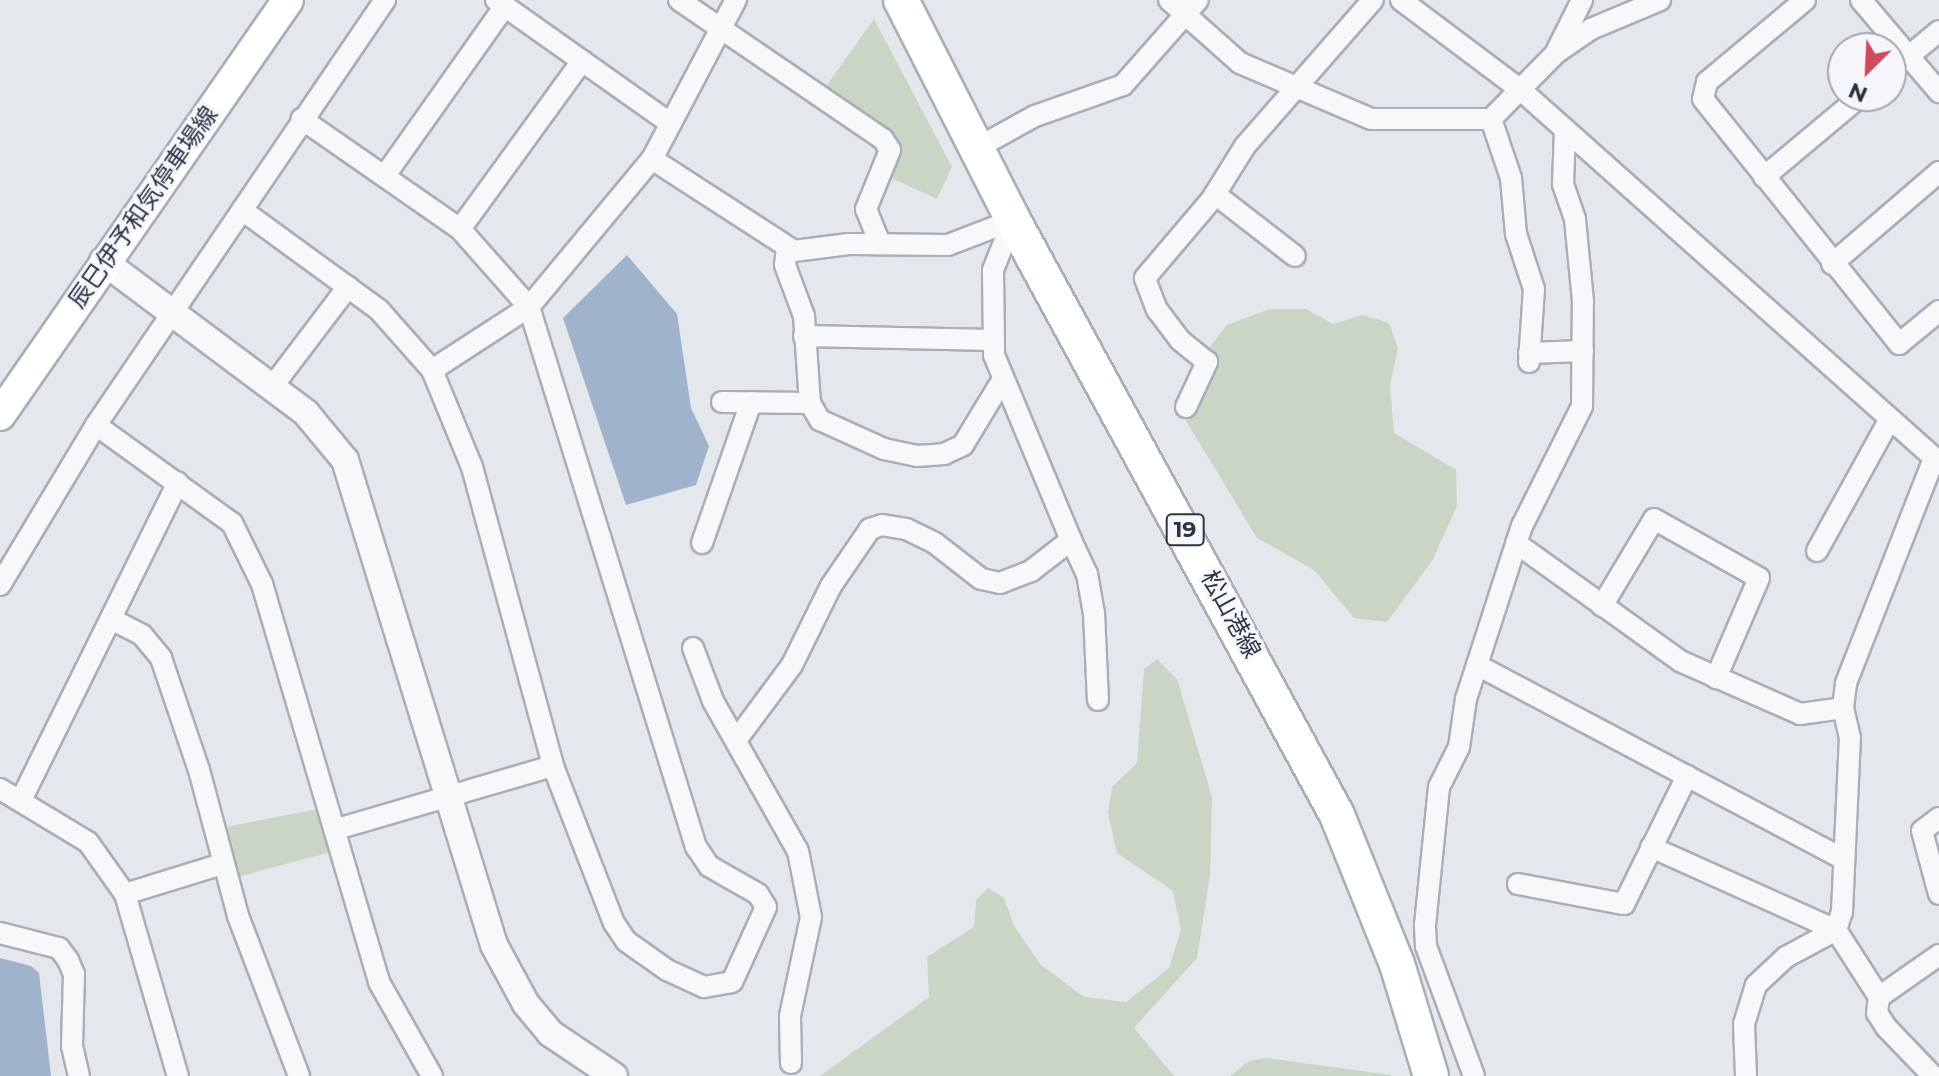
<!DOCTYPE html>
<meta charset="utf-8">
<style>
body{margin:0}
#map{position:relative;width:1939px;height:1076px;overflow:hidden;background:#e4e7ec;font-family:Montserrat,"Noto Sans JP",sans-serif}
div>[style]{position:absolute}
.green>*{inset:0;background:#c9d6c5}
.water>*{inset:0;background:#9fb4cc}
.roads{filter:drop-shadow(2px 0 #a9aeb7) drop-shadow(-2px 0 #a9aeb7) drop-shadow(0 2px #a9aeb7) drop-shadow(0 -2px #a9aeb7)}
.minor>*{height:20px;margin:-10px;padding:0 10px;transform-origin:10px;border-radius:10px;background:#f7f8fa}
.tertiary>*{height:26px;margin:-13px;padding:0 13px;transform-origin:13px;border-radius:13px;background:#f7f8fa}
.secondary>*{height:30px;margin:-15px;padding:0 15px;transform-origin:15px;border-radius:15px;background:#fff}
.primary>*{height:34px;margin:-17px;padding:0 17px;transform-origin:17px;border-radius:17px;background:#fff}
span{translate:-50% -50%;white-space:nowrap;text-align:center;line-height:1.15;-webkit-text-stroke:6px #f4f6f9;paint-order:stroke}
.shield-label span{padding:2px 6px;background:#f4f6f9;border:2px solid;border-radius:6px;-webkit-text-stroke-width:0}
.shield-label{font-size:22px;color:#2b3445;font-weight:700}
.street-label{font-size:24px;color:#2b3445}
.north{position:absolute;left:1827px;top:32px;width:80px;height:80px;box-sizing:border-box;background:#f4f6f9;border:2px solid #a4a8b1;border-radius:50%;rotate:204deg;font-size:22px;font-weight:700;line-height:32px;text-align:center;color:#2b3445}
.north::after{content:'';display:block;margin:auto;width:28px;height:36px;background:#d1495b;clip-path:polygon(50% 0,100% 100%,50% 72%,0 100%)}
</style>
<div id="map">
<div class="green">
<div style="clip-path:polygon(874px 19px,952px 167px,937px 199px,885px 175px,898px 143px,822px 92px)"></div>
<div style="clip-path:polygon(1270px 309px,1306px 309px,1333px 324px,1363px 315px,1389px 323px,1398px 348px,1390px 385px,1394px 433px,1456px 470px,1457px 506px,1432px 561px,1387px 622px,1354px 618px,1314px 570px,1257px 538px,1185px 419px,1204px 354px,1227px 325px)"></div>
<div style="clip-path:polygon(1157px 659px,1177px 679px,1212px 797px,1210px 875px,1197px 958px,1134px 1028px,1174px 1076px,820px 1076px,929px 997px,927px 957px,974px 927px,976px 900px,988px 888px,1004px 898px,1014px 926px,1040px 964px,1084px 997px,1126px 1002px,1169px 968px,1181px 930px,1173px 891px,1117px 853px,1108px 813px,1112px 787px,1137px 763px,1144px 669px)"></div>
<div style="clip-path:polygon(318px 809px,330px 852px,237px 877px,225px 827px)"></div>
<div style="clip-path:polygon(1266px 1058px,1391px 1075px,1391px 1076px,1230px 1076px,1249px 1061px)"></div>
</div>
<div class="water">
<div style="clip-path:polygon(627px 255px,677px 314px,691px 408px,709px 446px,696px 485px,626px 505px,563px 318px)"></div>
<div style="clip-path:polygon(0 958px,31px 966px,39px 973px,51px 1076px,0 1076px)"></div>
</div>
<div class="roads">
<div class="minor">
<div style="left:496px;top:0;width:214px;rotate:35.3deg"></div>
<div style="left:679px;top:0;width:247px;rotate:34.3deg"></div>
<div style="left:883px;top:139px;width:13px;rotate:58deg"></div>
<div style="left:890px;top:150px;width:64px;rotate:112.1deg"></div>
<div style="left:866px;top:209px;width:38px;rotate:68deg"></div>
<div style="left:1169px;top:0;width:95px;rotate:41.6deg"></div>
<div style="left:1240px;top:63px;width:142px;rotate:23.1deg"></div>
<div style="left:1371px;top:119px;width:120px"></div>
<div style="left:1401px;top:0;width:151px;rotate:36.9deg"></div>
<div style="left:1522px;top:91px;width:558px;rotate:41.66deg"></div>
<div style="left:1805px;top:0;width:128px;rotate:140.1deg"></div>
<div style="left:1707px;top:82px;width:17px;rotate:103deg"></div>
<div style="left:1703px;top:99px;width:314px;rotate:51.3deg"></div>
<div style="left:1899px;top:344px;width:52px;rotate:-39.5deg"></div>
<div style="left:1861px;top:0;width:121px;rotate:49.7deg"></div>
<div style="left:1557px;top:50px;width:56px;rotate:-63.4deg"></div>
<div style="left:1891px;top:71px;width:62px;rotate:-39.8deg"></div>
<div style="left:977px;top:148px;width:66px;rotate:-28.9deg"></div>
<div style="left:1035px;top:116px;width:93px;rotate:-19.4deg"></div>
<div style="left:1123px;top:85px;width:113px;rotate:-48.6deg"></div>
<div style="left:652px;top:159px;width:169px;rotate:32.9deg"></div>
<div style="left:794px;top:251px;width:55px;rotate:-7.3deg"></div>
<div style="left:849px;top:244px;width:99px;rotate:0.6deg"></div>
<div style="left:948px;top:245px;width:70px;rotate:-21deg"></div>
<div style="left:1013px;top:220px;width:54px;rotate:111.8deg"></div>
<div style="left:993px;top:270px;width:85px;rotate:89.3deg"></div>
<div style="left:994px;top:355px;width:200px;rotate:67.4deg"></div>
<div style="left:1071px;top:540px;width:51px;rotate:142.2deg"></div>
<div style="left:1031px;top:571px;width:33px;rotate:159deg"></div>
<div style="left:1000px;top:583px;width:19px;rotate:-168deg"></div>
<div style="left:981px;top:579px;width:58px;rotate:-142deg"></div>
<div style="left:935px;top:543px;width:32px;rotate:-154deg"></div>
<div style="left:906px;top:529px;width:24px;rotate:-171deg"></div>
<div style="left:882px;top:525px;width:13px;rotate:162deg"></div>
<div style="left:870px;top:529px;width:69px;rotate:124.4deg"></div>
<div style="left:831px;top:586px;width:88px;rotate:116.3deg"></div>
<div style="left:792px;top:665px;width:92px;rotate:126.6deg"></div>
<div style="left:386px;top:174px;width:206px;rotate:-54.7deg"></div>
<div style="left:1764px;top:177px;width:126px;rotate:-39.9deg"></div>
<div style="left:1215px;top:194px;width:101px;rotate:37.8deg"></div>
<div style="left:242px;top:210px;width:170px;rotate:36.1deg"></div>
<div style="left:379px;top:310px;width:80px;rotate:48.5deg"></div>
<div style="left:432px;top:370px;width:105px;rotate:67.6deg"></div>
<div style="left:472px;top:467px;width:310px;rotate:74.8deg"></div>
<div style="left:553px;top:766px;width:168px;rotate:68.8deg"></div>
<div style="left:614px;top:923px;width:22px;rotate:56deg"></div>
<div style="left:626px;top:941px;width:50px;rotate:35.3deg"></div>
<div style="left:667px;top:970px;width:41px;rotate:24.7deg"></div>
<div style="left:704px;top:987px;width:28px;rotate:-10deg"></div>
<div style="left:732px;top:982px;width:82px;rotate:-65.6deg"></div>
<div style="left:766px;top:907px;width:15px;rotate:-122deg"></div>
<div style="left:758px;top:894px;width:56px;rotate:-150.3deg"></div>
<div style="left:709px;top:866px;width:23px;rotate:-124deg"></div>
<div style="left:696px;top:847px;width:565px;rotate:-107.18deg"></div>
<div style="left:529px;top:307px;width:104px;rotate:-131.5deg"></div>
<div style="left:460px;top:229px;width:193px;rotate:-145.2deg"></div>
<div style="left:460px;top:229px;width:208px;rotate:-54deg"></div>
<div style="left:787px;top:247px;width:18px;rotate:96deg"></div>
<div style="left:785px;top:265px;width:54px;rotate:69.6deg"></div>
<div style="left:804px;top:316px;width:87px;rotate:86.1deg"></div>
<div style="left:810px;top:403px;width:20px;rotate:60deg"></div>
<div style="left:820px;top:420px;width:70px;rotate:24.4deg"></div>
<div style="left:884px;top:449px;width:34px;rotate:12deg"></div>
<div style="left:917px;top:456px;width:27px;rotate:-4deg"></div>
<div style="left:944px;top:454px;width:21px;rotate:-25deg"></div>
<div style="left:963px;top:445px;width:77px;rotate:-58.8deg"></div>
<div style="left:1832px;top:264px;width:141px;rotate:-40.7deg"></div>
<div style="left:804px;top:336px;width:190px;rotate:1.2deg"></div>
<div style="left:1529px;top:353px;width:54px;rotate:-2.1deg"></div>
<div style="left:1529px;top:362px;width:73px;rotate:-86.1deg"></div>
<div style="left:1534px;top:289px;width:58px;rotate:-108.1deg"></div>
<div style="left:1516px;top:234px;width:56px;rotate:-95.1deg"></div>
<div style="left:1511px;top:178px;width:62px;rotate:-108.7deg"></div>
<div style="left:1491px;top:119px;width:93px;rotate:-45.4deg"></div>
<div style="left:1556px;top:53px;width:42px;rotate:-34.4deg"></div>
<div style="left:1591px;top:29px;width:75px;rotate:-22.8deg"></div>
<div style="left:432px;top:370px;width:116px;rotate:-33deg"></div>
<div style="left:529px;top:307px;width:192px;rotate:-50.3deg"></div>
<div style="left:652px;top:159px;width:180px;rotate:-62.2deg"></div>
<div style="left:272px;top:387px;width:126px;rotate:-52.8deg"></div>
<div style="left:722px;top:402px;width:88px;rotate:0.7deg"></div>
<div style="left:1186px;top:407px;width:50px;rotate:-65deg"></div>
<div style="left:1207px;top:362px;width:35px;rotate:-141deg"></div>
<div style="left:1180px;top:340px;width:38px;rotate:-127deg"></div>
<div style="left:1157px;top:310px;width:34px;rotate:-111deg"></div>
<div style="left:1145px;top:278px;width:104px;rotate:-49.7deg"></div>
<div style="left:1212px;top:199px;width:62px;rotate:-58.1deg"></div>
<div style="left:1245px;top:146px;width:194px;rotate:-48.8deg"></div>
<div style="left:96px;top:425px;width:168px;rotate:35.8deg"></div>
<div style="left:232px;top:523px;width:68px;rotate:63.8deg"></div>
<div style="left:262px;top:584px;width:415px;rotate:73.6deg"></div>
<div style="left:379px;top:982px;width:108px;rotate:60.6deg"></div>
<div style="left:1071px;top:540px;width:38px;rotate:65deg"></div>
<div style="left:1087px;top:574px;width:40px;rotate:80deg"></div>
<div style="left:1094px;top:613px;width:87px;rotate:87.4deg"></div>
<div style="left:702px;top:543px;width:149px;rotate:-70.8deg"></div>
<div style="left:1516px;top:543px;width:202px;rotate:35.7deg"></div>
<div style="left:1680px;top:661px;width:131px;rotate:23.8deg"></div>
<div style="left:1800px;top:714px;width:43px;rotate:-7.9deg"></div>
<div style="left:1817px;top:551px;width:151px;rotate:-61.1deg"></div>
<div style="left:0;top:585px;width:187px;rotate:-59deg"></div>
<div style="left:96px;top:425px;width:514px;rotate:-55.78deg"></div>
<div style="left:1602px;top:606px;width:101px;rotate:-59.1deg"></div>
<div style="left:1654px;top:519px;width:120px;rotate:29.3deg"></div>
<div style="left:1759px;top:578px;width:109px;rotate:113.3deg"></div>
<div style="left:111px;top:619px;width:35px;rotate:27deg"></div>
<div style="left:142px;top:635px;width:30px;rotate:50deg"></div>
<div style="left:161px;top:658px;width:118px;rotate:71.3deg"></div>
<div style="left:199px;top:770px;width:151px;rotate:75deg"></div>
<div style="left:238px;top:916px;width:171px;rotate:69.1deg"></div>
<div style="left:693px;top:648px;width:57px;rotate:69.3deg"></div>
<div style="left:713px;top:701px;width:172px;rotate:60.5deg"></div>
<div style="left:798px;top:851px;width:67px;rotate:78.9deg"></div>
<div style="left:811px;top:917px;width:101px;rotate:102deg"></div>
<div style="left:790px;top:1016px;width:47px;rotate:88.8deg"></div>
<div style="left:1477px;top:665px;width:414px;rotate:27.9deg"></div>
<div style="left:0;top:789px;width:103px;rotate:31.1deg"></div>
<div style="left:88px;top:842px;width:64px;rotate:54.6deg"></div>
<div style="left:125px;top:894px;width:190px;rotate:73.8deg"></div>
<div style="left:21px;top:800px;width:354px;rotate:-63.7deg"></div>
<div style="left:1939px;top:818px;width:21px;rotate:143deg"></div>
<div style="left:1922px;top:831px;width:65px;rotate:74.9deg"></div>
<div style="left:337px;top:829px;width:225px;rotate:-16.3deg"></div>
<div style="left:1651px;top:847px;width:203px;rotate:24.2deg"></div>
<div style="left:1836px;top:930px;width:80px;rotate:57.3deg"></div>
<div style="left:1879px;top:997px;width:16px;rotate:97deg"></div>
<div style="left:1877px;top:1013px;width:17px;rotate:57deg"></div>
<div style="left:1886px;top:1027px;width:68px;rotate:46.2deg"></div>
<div style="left:1518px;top:884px;width:108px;rotate:10.7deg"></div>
<div style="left:1624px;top:904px;width:143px;rotate:-63.8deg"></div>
<div style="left:125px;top:894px;width:102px;rotate:-17.2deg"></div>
<div style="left:0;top:933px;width:61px;rotate:14.3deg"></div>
<div style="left:59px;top:948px;width:15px;rotate:53deg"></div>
<div style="left:68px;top:960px;width:15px;rotate:67deg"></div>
<div style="left:74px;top:974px;width:72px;rotate:91.6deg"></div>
<div style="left:72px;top:1046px;width:31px;rotate:77deg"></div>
<div style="left:1879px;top:997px;width:73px;rotate:-35deg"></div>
<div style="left:1474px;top:1076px;width:139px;rotate:-110.3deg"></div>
<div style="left:1426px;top:946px;width:21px;rotate:-93deg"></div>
<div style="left:1425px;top:925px;width:139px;rotate:-84.2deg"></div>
<div style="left:1439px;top:787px;width:45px;rotate:-63.4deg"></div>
<div style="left:1459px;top:747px;width:49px;rotate:-81.7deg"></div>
<div style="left:1466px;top:699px;width:182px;rotate:-72.1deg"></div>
<div style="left:1522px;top:526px;width:134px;rotate:-63.4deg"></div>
<div style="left:1582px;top:406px;width:105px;rotate:-89.5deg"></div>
<div style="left:1583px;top:301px;width:82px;rotate:-95.6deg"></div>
<div style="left:1575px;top:219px;width:37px;rotate:-109deg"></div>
<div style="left:1563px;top:184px;width:55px;rotate:-87.9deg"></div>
<div style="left:1746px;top:1076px;width:52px;rotate:-92.2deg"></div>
<div style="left:1744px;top:1024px;width:41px;rotate:-72.9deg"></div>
<div style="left:1756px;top:985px;width:41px;rotate:-43deg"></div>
<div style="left:1786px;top:957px;width:57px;rotate:-28.4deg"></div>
<div style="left:1836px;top:930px;width:19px;rotate:-72deg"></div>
<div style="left:1842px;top:912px;width:174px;rotate:-87.4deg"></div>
<div style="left:1850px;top:738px;width:31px;rotate:-103deg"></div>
<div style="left:1843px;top:708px;width:25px;rotate:-83deg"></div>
<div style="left:1846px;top:683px;width:241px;rotate:-68.6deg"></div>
</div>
<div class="tertiary">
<div style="left:103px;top:261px;width:254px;rotate:36.8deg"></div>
<div style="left:306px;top:413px;width:61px;rotate:50.3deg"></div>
<div style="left:345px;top:460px;width:507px;rotate:72.92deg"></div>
<div style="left:494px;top:945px;width:67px;rotate:61.5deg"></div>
<div style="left:526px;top:1004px;width:38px;rotate:50deg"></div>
<div style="left:550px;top:1033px;width:77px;rotate:33.9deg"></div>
</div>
<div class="secondary">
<div style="left:0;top:415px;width:505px;rotate:-55.24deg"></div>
</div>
<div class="primary">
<div style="left:901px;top:0;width:247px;rotate:63deg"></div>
<div style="left:1013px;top:220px;width:677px;rotate:61.43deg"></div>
<div style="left:1337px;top:815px;width:161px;rotate:68.1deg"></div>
<div style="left:1397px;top:964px;width:117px;rotate:73.1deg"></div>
</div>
</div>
<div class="shield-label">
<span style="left:1185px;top:530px">19</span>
</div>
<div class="street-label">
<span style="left:143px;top:207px;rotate:-55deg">辰巳伊予和気停車場線</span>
<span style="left:1231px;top:614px;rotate:61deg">松山港線</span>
</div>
<div class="north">N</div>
</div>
